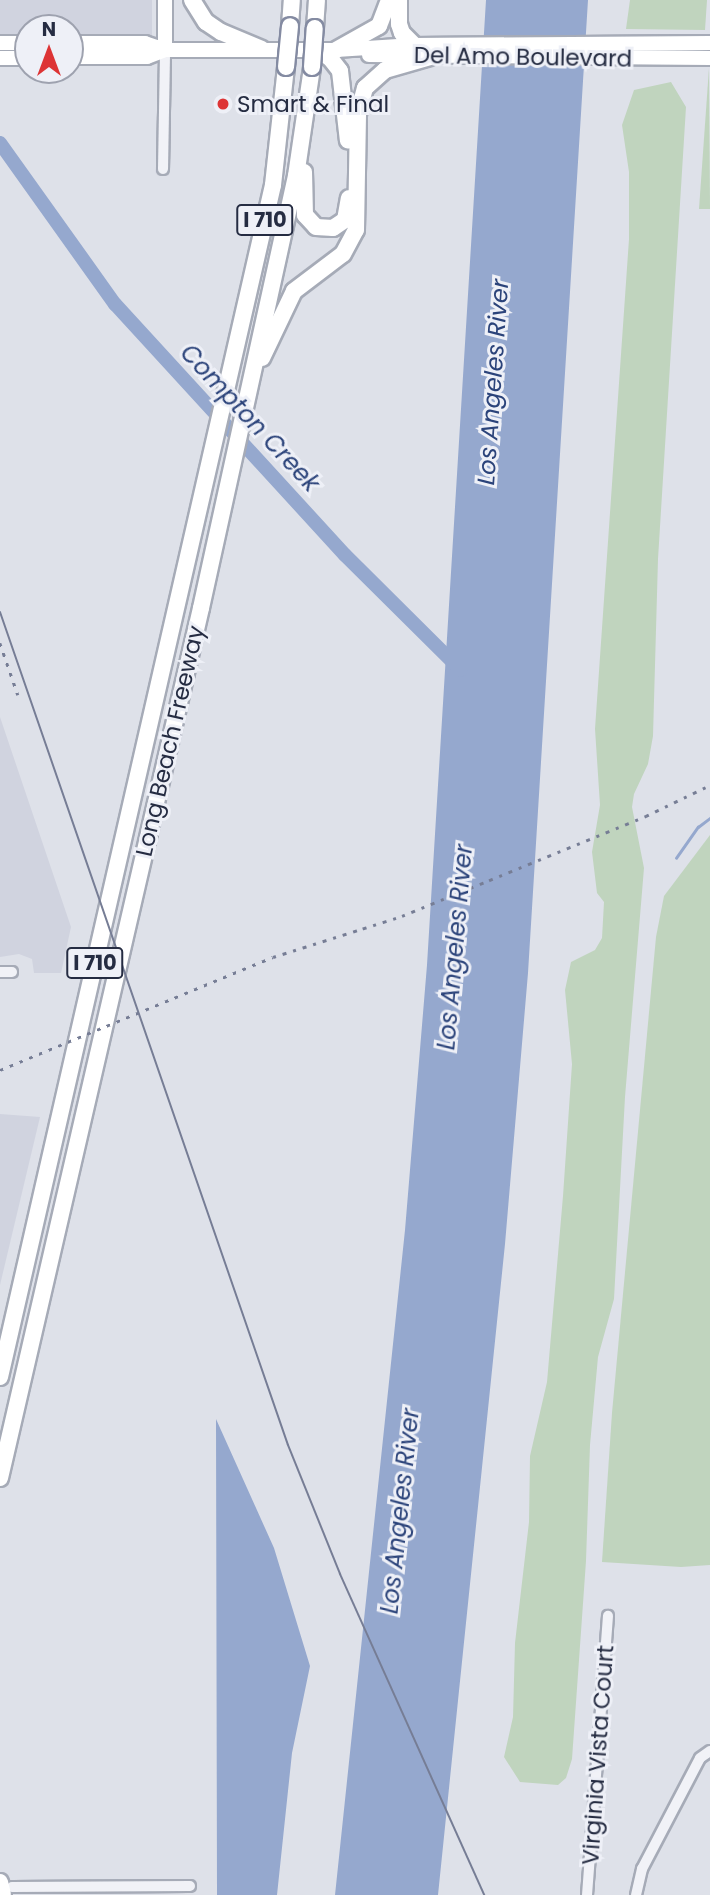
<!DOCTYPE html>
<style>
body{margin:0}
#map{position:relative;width:710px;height:1895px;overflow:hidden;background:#dee1e9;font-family:Poppins,sans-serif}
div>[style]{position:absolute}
.built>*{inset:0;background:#d0d3df}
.green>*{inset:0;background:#c0d4be}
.water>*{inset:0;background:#95a8ce}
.stream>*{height:2.5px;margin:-1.25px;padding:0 1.25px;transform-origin:1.25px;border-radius:1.25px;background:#95a8ce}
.river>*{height:14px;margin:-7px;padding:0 7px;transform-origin:7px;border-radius:7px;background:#95a8ce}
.roads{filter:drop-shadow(2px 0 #a6abb7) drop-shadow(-2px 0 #a6abb7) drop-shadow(0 2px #a6abb7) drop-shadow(0 -2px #a6abb7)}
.minor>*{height:10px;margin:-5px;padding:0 5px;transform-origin:5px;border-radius:5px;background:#f1f2f7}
.major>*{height:14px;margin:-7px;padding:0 7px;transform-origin:7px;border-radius:7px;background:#fff}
.highway>*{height:16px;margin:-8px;padding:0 8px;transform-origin:8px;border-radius:8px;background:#fff}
.tram>*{height:2px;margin:-1px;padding:0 1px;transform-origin:1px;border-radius:1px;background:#767d95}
.rail>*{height:2.5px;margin-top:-1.25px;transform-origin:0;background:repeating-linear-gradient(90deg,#767d95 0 3.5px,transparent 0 10.5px)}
.bridges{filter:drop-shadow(2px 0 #848ba2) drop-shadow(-2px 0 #848ba2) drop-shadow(0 2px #848ba2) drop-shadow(0 -2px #848ba2)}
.highway-bridge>*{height:16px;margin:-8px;padding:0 8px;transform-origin:8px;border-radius:8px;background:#fff}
.dots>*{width:19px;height:19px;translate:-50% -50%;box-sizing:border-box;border:4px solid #eef0f7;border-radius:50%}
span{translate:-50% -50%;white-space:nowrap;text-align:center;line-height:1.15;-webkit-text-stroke:6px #eef0f7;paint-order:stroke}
.shield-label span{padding:2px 5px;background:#eef0f7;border:2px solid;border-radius:5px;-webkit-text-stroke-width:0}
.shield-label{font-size:21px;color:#252c42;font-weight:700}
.street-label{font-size:23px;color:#252c42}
.poi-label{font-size:23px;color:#252c42}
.left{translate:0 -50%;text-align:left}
.water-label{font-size:24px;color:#2b437a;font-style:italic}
.north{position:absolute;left:14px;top:14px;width:70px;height:70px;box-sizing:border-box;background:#eef0f7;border:2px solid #9ea2af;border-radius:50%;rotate:0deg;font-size:19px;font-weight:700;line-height:28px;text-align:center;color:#252c42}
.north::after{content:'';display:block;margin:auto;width:24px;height:32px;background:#dd3435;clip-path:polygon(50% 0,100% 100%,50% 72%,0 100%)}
</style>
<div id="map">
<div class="built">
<div style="clip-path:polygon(0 0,152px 0,152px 36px,70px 36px,70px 28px,28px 28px,28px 36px,0 35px)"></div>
<div style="clip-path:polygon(0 717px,71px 927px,61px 973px,34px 973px,32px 959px,19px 954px,0 957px)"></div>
<div style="clip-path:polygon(0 1114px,40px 1117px,0 1285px)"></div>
</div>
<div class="green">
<div style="clip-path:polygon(630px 0,707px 0,705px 30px,626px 29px)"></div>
<div style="clip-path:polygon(709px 68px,710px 209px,699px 209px)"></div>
<div style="clip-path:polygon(671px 82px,686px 107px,658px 559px,653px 736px,648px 764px,634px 794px,632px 807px,644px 868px,625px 1097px,614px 1299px,598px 1357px,590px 1445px,586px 1561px,572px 1759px,566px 1778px,558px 1785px,520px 1782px,504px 1757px,513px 1717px,515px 1643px,529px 1522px,530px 1456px,547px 1382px,563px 1196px,572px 1064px,565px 990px,571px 962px,595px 950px,602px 938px,604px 902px,597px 893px,592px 852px,600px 805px,595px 729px,629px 239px,629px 172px,622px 125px,634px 90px)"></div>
<div style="clip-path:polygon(710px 835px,710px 1565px,681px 1567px,602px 1562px,612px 1413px,656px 937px,664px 896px)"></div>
</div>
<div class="water">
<div style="clip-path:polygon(486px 0,588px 0,528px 973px,505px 1244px,438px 1895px,335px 1895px,405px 1230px,427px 965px)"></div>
<div style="clip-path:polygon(216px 1419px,274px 1548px,310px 1666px,292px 1753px,277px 1895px,217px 1895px)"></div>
</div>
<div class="stream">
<div style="left:676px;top:858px;width:38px;rotate:-55deg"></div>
<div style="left:698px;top:827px;width:15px;rotate:-37deg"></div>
</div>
<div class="river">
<div style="left:0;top:143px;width:198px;rotate:54.5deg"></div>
<div style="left:115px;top:304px;width:340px;rotate:47.5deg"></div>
<div style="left:345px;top:555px;width:163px;rotate:44.8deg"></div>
</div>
<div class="roads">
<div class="minor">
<div style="left:163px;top:169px;width:119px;rotate:-89deg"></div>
<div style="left:0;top:972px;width:12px"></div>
<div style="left:12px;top:1887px;width:178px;rotate:-0.3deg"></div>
<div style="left:587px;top:1895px;width:280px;rotate:-85.7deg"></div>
<div style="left:636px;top:1895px;width:27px;rotate:-77deg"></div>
<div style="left:642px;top:1869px;width:125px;rotate:-62.4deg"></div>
<div style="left:700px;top:1758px;width:12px;rotate:-35deg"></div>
</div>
<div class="major">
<div style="left:0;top:43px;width:28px"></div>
<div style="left:70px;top:43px;width:75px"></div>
<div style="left:145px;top:43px;width:21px;rotate:19deg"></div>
<div style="left:165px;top:50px;width:171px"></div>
<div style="left:336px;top:50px;width:78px;rotate:-3.7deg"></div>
<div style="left:414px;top:45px;width:296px;rotate:-0.4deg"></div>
<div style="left:165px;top:50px;width:50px;rotate:-90deg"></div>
<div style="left:369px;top:55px;width:341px;rotate:0.5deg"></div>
<div style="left:70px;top:57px;width:77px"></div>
<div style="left:147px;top:57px;width:19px;rotate:-21deg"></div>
<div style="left:0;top:58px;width:28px"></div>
</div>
<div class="highway">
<div style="left:192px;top:0;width:26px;rotate:58deg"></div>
<div style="left:206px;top:22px;width:18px;rotate:34deg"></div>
<div style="left:221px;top:32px;width:44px;rotate:22.5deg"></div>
<div style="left:399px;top:0;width:24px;rotate:90deg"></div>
<div style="left:399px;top:24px;width:9px;rotate:72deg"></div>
<div style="left:402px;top:33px;width:17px;rotate:45deg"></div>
<div style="left:290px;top:26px;width:26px;rotate:-86deg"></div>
<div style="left:315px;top:28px;width:28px;rotate:-86deg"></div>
<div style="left:317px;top:50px;width:15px;rotate:32deg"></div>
<div style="left:330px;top:58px;width:16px;rotate:52deg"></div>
<div style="left:340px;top:71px;width:70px;rotate:83.5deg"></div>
<div style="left:336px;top:50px;width:49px;rotate:-29.2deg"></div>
<div style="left:379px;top:26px;width:28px;rotate:-69deg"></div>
<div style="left:304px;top:172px;width:43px;rotate:88.7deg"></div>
<div style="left:305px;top:215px;width:16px;rotate:47deg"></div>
<div style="left:316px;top:227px;width:17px;rotate:3deg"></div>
<div style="left:333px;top:228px;width:14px;rotate:-34deg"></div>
<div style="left:345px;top:220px;width:22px;rotate:-80deg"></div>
<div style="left:262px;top:358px;width:74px;rotate:-64.5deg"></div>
<div style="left:294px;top:291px;width:61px;rotate:-37.1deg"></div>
<div style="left:343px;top:254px;width:27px;rotate:-62deg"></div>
<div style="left:356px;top:230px;width:116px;rotate:-89deg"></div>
<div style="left:358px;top:114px;width:27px;rotate:-75deg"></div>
<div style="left:365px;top:88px;width:27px;rotate:-42deg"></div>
<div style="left:385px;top:70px;width:47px;rotate:-16.1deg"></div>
<div style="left:0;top:1377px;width:1223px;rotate:-77.1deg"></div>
<div style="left:273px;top:185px;width:119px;rotate:-83.7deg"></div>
<div style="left:0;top:1478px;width:893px;rotate:-76.99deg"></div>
<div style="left:201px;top:608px;width:442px;rotate:-77.6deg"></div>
<div style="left:296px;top:176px;width:110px;rotate:-81.6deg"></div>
<div style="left:0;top:1882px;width:13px;rotate:77deg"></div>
</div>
</div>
<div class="tram">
<div style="left:0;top:612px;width:881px;rotate:70.93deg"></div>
<div style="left:288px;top:1445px;width:139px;rotate:68deg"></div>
<div style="left:340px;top:1574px;width:352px;rotate:65.8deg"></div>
</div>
<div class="rail">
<div style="left:0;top:643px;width:55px;rotate:70.9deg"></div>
<div style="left:0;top:1070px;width:295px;rotate:-22.5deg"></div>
<div style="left:273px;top:957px;width:135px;rotate:-17.6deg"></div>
<div style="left:402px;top:916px;width:264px;rotate:-22.3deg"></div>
<div style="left:646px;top:816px;width:71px;rotate:-25.8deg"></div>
</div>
<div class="bridges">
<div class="highway-bridge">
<div style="left:286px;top:67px;width:41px;rotate:-84.4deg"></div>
<div style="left:312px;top:67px;width:39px;rotate:-86deg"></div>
</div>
</div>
<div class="dots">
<div style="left:223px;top:104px;background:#dd3435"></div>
</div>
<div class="shield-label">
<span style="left:265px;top:220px">I 710</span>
<span style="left:95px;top:963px">I 710</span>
</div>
<div class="street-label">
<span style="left:523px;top:57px;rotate:1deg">Del Amo Boulevard</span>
<span style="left:170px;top:741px;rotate:-77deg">Long Beach Freeway</span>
<span style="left:598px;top:1755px;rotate:-86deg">Virginia Vista Court</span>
</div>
<div class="poi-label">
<span class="left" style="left:237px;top:104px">Smart &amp; Final</span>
</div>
<div class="water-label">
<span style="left:493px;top:382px;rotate:-86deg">Los Angeles River</span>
<span style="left:250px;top:418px;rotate:47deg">Compton Creek</span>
<span style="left:455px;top:947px;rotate:-85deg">Los Angeles River</span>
<span style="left:400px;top:1511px;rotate:-84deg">Los Angeles River</span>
</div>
<div class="north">N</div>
</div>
